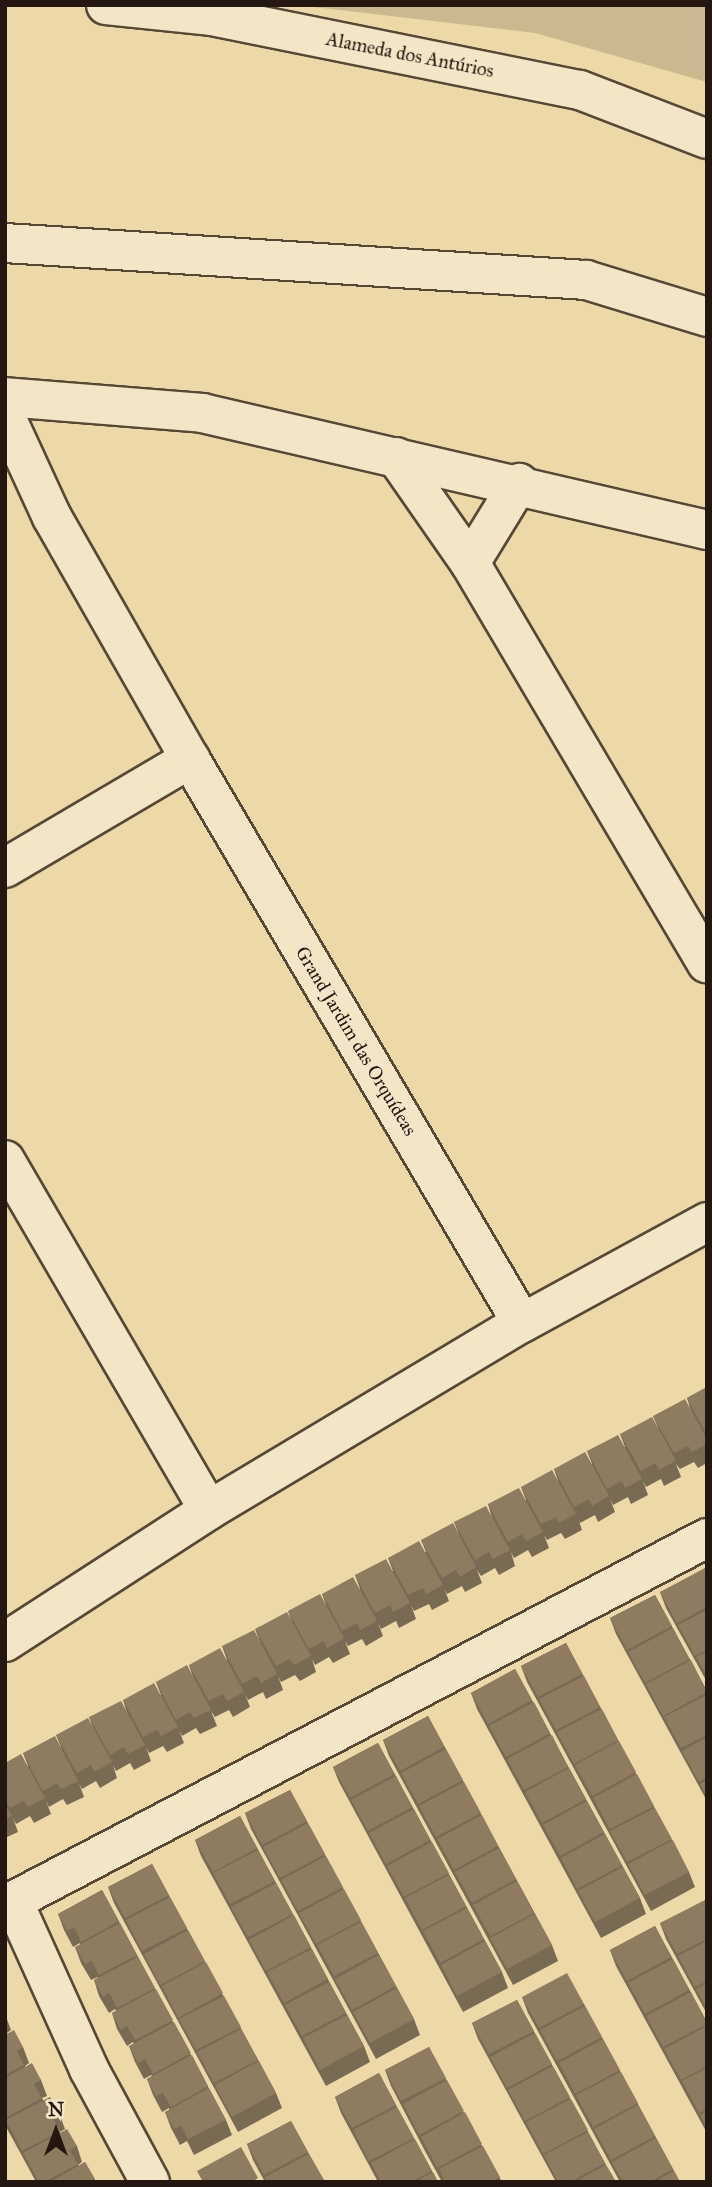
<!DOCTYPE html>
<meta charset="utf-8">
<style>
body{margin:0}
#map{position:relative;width:712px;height:2187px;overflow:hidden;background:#edd9a8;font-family:"IM FELL Great Primer",serif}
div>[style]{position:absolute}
.green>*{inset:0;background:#cbb88e}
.roads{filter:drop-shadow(2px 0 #564837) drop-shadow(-2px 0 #564837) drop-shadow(0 2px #564837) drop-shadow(0 -2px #564837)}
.minor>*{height:38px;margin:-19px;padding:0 19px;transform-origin:19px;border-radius:19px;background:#f3e6c6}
.wall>*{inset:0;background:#796b53}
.building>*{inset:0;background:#8d7c60}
span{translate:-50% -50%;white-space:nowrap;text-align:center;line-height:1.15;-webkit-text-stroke:7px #f3e6c6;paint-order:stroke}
.street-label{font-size:19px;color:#241711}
.frame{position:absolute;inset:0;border:7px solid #241711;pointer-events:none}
.north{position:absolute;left:21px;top:2096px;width:70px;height:70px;-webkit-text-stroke:5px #f3e6c6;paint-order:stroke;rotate:0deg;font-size:19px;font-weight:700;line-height:28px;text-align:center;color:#241711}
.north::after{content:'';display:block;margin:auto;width:24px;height:32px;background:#241711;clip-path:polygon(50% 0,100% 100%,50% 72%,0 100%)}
</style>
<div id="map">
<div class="green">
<div style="clip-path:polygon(297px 5px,707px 5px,707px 82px,535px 33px)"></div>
</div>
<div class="roads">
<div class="minor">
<div style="left:106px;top:5px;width:107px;rotate:5.9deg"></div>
<div style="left:212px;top:16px;width:375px;rotate:11.4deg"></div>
<div style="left:580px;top:90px;width:136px;rotate:21.1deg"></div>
<div style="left:5px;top:243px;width:582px;rotate:3.64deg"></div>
<div style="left:586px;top:280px;width:127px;rotate:17deg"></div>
<div style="left:5px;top:397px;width:198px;rotate:4.6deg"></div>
<div style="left:202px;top:413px;width:518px;rotate:13.04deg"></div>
<div style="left:5px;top:415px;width:112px;rotate:65.3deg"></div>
<div style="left:52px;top:517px;width:279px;rotate:60.3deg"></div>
<div style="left:190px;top:759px;width:654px;rotate:59.52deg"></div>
<div style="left:396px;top:457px;width:129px;rotate:55.1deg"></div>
<div style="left:470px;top:563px;width:465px;rotate:59.4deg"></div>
<div style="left:470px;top:563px;width:94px;rotate:-58.5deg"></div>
<div style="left:5px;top:868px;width:215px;rotate:-30.5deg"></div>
<div style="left:5px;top:1160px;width:405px;rotate:59.8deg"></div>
<div style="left:5px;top:1642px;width:243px;rotate:-32.9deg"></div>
<div style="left:209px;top:1510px;width:365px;rotate:-30.9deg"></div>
<div style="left:522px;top:1323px;width:211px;rotate:-28.6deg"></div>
<div style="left:150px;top:2182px;width:128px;rotate:-118.4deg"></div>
<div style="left:89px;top:2069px;width:184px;rotate:-114.3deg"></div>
<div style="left:13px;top:1901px;width:783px;rotate:-27.61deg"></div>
</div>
</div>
<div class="wall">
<div style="clip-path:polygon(707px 1387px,707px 1463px,698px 1468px,694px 1462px,680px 1469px,676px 1464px,681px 1477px,664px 1486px,661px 1479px,646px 1487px,643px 1481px,648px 1495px,631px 1504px,628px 1497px,613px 1505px,610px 1499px,615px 1512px,598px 1522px,595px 1515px,580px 1523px,578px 1518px,582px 1530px,565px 1539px,561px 1533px,547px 1540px,544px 1535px,549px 1548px,532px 1557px,528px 1550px,514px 1558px,511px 1552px,515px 1566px,499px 1575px,495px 1568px,481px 1576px,477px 1570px,482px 1583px,465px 1592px,462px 1586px,447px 1594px,444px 1588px,449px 1601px,432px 1610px,429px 1604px,414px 1611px,411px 1605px,416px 1619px,399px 1628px,396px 1621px,381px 1629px,378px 1623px,383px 1636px,366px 1646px,362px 1639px,348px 1646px,345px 1641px,350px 1654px,333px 1663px,329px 1657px,315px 1665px,312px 1659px,316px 1672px,300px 1681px,295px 1675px,281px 1682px,278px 1676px,283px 1690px,266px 1699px,263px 1692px,248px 1700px,245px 1694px,250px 1707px,233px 1717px,229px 1710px,215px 1717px,211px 1711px,217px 1726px,200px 1734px,196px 1728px,182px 1736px,179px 1730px,184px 1743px,167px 1752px,163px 1746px,149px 1753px,146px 1747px,151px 1761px,134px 1770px,130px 1763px,116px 1771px,113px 1765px,117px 1778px,100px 1788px,96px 1781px,82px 1789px,79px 1783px,84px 1797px,67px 1805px,63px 1799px,49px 1807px,46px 1801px,51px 1814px,34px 1823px,30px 1816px,16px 1824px,13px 1818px,18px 1832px,5px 1838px,5px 1763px,28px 1766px,23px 1753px,61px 1747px,56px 1735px,94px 1731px,89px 1717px,127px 1713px,123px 1700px,161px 1695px,156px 1682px,193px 1677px,189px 1665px,227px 1660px,222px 1646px,260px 1642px,255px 1629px,293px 1625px,288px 1611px,326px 1605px,322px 1594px,360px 1589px,355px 1575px,393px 1571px,388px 1558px,426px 1552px,421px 1540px,459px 1535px,454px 1522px,492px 1518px,488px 1504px,526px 1500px,521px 1487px,558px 1481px,554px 1469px,592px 1464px,587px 1451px,625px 1447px,620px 1434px,658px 1428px,653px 1416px,691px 1411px,687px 1398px)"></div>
<div style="clip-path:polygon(707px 1571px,707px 1682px,666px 1608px,660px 1592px)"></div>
<div style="clip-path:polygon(655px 1595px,707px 1691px,707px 1801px,616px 1634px,610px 1618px)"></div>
<div style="clip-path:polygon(566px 1643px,689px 1872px,695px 1887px,651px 1911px,527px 1682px,521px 1666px)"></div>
<div style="clip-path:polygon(515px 1669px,640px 1898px,646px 1914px,601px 1938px,477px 1709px,471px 1693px)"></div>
<div style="clip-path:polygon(428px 1716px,552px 1945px,558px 1961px,513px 1985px,389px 1756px,383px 1740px)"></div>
<div style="clip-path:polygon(378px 1743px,502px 1972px,508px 1988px,463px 2012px,339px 1782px,333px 1767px)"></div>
<div style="clip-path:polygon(290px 1790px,414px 2019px,420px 2035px,376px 2059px,251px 1829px,245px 1813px)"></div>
<div style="clip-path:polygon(240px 1816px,364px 2046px,370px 2062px,326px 2086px,201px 1856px,195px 1840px)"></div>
<div style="clip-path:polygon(152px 1864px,276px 2093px,282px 2108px,238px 2132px,114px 1903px,108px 1887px)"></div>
<div style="clip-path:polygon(102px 1890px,226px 2120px,232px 2135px,194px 2155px,187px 2141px,180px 2145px,171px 2128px,165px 2112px,169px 2110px,169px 2108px,162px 2112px,153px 2095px,147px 2079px,152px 2076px,151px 2075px,144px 2079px,135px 2062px,129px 2046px,134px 2044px,133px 2042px,127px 2046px,117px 2029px,112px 2013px,116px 2011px,115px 2009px,109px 2013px,99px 1996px,94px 1980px,98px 1978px,98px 1977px,91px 1980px,81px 1963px,75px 1947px,80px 1945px,80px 1943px,73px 1947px,64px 1930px,58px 1914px)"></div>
<div style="clip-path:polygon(707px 1904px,707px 2014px,666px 1939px,660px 1923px)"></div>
<div style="clip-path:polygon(655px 1926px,707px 2022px,707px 2133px,616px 1966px,610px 1950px)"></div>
<div style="clip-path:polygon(522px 1997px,584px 2004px,680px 2182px,620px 2182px,528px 2013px)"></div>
<div style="clip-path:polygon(517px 2000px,606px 2165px,616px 2182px,556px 2182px,478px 2039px,472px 2023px)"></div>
<div style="clip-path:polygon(5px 2014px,11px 2030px,7px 2033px,7px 2034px,23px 2047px,29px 2063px,25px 2066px,25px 2067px,41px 2080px,47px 2096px,42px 2098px,43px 2100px,59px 2113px,65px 2129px,60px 2132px,60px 2133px,77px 2146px,82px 2162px,78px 2165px,79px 2166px,85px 2162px,96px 2182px,36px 2182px,28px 2167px,5px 2125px)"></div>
<div style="clip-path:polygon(429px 2047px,464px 2113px,502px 2182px,442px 2182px,425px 2151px,391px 2086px,385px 2070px)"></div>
<div style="clip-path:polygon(379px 2073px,397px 2107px,438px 2182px,378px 2182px,341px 2113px,335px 2097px)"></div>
<div style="clip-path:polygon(291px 2121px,309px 2154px,325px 2182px,265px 2182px,253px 2160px,247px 2144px)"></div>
</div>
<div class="building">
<div style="clip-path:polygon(707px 1387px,707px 1435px,687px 1398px)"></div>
<div style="clip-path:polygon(685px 1399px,707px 1439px,707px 1444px,692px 1452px,688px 1446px,674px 1453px,653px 1416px)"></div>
<div style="clip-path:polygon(652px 1417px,676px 1461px,659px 1470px,655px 1463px,641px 1471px,620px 1434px)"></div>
<div style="clip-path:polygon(618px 1435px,642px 1479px,625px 1488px,622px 1481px,607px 1489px,587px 1451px)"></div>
<div style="clip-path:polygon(585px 1452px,609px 1496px,592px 1506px,589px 1499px,574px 1507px,554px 1469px)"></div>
<div style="clip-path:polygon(552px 1470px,576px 1514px,559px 1523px,556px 1517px,541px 1524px,521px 1487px)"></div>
<div style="clip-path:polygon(519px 1488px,543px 1532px,526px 1541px,522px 1534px,508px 1542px,488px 1504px)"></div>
<div style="clip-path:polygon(486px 1506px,510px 1550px,493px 1559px,489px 1552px,475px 1560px,454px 1522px)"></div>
<div style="clip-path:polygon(453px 1523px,476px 1567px,460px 1577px,456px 1570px,442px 1578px,421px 1540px)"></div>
<div style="clip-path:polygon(419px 1541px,443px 1585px,426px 1594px,423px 1588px,408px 1595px,388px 1558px)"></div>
<div style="clip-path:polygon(386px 1559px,410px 1603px,393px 1612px,390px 1605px,375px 1613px,355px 1575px)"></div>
<div style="clip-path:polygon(705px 1568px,707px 1571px,707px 1607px,677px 1623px,660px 1592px)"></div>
<div style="clip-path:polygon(353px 1577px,377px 1621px,360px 1630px,357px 1623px,342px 1631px,322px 1594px)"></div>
<div style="clip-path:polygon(320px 1594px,344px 1638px,327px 1648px,323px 1641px,309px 1649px,288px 1611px)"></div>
<div style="clip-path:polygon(655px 1595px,672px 1626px,627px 1650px,610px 1618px)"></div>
<div style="clip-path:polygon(707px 1610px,707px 1650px,695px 1656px,678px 1625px)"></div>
<div style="clip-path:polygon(287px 1612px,311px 1656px,294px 1665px,290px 1659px,276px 1666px,255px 1629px)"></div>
<div style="clip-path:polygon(673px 1628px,689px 1659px,645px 1683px,628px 1652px)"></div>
<div style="clip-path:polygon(254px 1630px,277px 1674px,261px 1683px,257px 1676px,242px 1684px,222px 1646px)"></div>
<div style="clip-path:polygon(566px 1643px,582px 1674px,538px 1697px,521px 1666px)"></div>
<div style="clip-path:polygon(220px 1648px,244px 1692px,227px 1701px,223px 1694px,209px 1701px,189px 1665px)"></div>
<div style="clip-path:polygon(707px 1652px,707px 1676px,696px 1657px)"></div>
<div style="clip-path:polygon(691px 1660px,707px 1692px,663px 1716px,646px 1684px)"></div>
<div style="clip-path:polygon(187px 1665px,211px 1710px,194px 1718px,190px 1712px,176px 1720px,156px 1682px)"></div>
<div style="clip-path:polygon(515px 1669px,532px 1700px,488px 1724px,471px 1693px)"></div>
<div style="clip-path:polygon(584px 1676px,600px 1707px,556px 1730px,539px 1699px)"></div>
<div style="clip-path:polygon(154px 1683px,178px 1727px,161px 1736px,157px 1730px,143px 1737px,123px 1700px)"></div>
<div style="clip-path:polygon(707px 1695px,707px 1735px,681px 1748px,664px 1717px)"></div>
<div style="clip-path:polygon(121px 1701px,145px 1745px,128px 1754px,124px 1747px,110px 1755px,89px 1717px)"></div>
<div style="clip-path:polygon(534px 1702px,550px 1733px,506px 1757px,489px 1726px)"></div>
<div style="clip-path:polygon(602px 1709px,618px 1740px,574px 1764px,557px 1732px)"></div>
<div style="clip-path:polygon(428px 1716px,444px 1747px,400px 1771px,383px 1740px)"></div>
<div style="clip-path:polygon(88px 1718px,112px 1762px,94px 1772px,91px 1765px,77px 1773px,56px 1735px)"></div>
<div style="clip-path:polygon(552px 1735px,568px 1767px,524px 1790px,507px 1759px)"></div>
<div style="clip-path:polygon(55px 1736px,78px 1781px,61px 1789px,57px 1783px,43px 1791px,23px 1753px)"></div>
<div style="clip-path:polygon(707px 1737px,707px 1777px,699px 1782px,682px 1751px)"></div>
<div style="clip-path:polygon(619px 1741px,636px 1772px,592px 1796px,575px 1765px)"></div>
<div style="clip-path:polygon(378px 1743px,394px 1774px,350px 1798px,333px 1767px)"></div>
<div style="clip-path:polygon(446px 1749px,463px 1780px,418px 1804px,401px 1773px)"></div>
<div style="clip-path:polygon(21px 1754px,45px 1798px,28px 1807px,24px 1801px,10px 1808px,5px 1799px,5px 1763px)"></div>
<div style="clip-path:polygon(569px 1768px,586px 1799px,542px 1823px,525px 1792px)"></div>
<div style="clip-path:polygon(637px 1774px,654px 1806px,610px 1829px,593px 1798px)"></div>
<div style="clip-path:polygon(396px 1776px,412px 1807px,368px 1831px,351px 1800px)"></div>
<div style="clip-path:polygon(707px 1780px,707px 1796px,700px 1784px)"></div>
<div style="clip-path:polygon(464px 1782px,481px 1813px,436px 1837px,419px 1806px)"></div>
<div style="clip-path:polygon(290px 1790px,307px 1821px,262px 1845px,245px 1813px)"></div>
<div style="clip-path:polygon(587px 1801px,604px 1832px,560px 1856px,543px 1825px)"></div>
<div style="clip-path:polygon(5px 1803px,12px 1816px,5px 1819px)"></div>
<div style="clip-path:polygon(655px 1808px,672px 1839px,627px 1862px,610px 1831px)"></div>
<div style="clip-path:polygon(414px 1809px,430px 1840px,386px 1864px,369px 1833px)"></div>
<div style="clip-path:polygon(482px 1815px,498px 1846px,454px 1870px,437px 1839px)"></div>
<div style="clip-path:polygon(240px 1816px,257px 1848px,213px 1872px,195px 1840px)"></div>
<div style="clip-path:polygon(308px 1823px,325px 1854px,280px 1878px,263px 1847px)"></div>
<div style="clip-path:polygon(605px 1834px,622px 1865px,577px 1889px,561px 1858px)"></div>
<div style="clip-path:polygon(673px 1840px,689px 1872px,645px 1895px,628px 1864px)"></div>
<div style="clip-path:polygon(432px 1842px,449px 1873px,404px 1897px,387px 1866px)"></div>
<div style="clip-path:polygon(499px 1848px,516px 1879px,472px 1903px,455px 1872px)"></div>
<div style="clip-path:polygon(258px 1850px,275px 1881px,230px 1904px,213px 1873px)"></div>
<div style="clip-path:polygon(326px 1856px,343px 1887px,298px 1911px,281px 1880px)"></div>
<div style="clip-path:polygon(152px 1864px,169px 1895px,125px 1918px,108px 1887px)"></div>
<div style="clip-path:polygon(623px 1867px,640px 1898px,595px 1922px,578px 1891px)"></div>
<div style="clip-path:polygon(449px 1875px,466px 1906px,422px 1930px,405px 1898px)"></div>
<div style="clip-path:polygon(517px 1881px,534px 1913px,490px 1936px,473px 1905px)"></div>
<div style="clip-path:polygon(276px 1883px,293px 1914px,248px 1937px,231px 1907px)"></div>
<div style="clip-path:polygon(344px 1889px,361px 1920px,316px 1944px,299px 1913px)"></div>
<div style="clip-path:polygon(102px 1890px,119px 1921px,81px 1942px,74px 1927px,67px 1931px,58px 1914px)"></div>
<div style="clip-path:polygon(170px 1897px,187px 1928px,142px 1951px,126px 1920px)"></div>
<div style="clip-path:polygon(705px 1900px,707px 1904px,707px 1939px,677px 1954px,660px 1923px)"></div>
<div style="clip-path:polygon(467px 1908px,484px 1939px,440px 1963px,423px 1931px)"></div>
<div style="clip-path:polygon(535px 1914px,552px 1945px,507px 1969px,490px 1938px)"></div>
<div style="clip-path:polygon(294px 1915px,311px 1947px,266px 1971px,249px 1940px)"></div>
<div style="clip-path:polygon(361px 1922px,378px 1953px,334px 1976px,317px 1945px)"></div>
<div style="clip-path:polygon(120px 1923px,137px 1955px,99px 1975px,92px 1961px,85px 1964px,75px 1947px)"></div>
<div style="clip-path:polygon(655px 1926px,671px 1957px,627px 1981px,610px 1950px)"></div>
<div style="clip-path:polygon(188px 1930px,205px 1961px,160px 1985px,144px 1954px)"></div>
<div style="clip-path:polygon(485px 1941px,502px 1972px,457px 1996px,441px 1965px)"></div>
<div style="clip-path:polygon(707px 1941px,707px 1981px,695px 1987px,678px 1956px)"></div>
<div style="clip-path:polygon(312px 1949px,328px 1979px,284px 2003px,267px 1972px)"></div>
<div style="clip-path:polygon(379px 1955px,396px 1986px,352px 2010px,335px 1979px)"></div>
<div style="clip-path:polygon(138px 1957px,155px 1988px,117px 2008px,109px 1993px,103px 1997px,94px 1980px)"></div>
<div style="clip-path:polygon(673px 1959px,689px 1990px,645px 2014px,628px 1983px)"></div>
<div style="clip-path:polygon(206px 1962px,223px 1993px,178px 2018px,162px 1986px)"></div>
<div style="clip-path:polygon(567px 1973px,584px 2004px,539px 2028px,522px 1997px)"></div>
<div style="clip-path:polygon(329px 1982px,346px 2013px,302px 2036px,285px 2005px)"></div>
<div style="clip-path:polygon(707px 1983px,707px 2009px,696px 1989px)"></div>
<div style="clip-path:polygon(397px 1988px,414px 2019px,370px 2043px,353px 2012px)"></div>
<div style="clip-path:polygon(156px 1989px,173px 2020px,135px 2040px,127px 2026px,121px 2030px,112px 2013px)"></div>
<div style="clip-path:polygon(691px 1992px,707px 2024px,663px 2047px,646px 2016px)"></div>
<div style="clip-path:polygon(224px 1996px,241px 2027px,196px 2050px,179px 2019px)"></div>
<div style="clip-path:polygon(517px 2000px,534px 2031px,489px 2054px,472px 2023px)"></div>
<div style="clip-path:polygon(585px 2006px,602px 2037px,557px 2061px,540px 2030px)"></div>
<div style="clip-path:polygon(347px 2015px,364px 2046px,320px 2070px,303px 2038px)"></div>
<div style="clip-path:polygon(174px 2022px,191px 2053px,153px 2074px,145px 2059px,138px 2063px,129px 2046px)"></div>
<div style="clip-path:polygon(707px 2026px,707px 2066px,681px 2080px,664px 2049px)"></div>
<div style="clip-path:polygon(241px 2029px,258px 2060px,214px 2083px,197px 2052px)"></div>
<div style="clip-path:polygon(14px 2030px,23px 2047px,17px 2051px,24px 2065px,5px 2075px,5px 2035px)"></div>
<div style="clip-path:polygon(535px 2033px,552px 2064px,507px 2088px,490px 2057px)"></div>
<div style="clip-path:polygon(603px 2039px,620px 2070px,575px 2094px,559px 2063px)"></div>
<div style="clip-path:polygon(429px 2047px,446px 2078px,401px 2101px,385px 2070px)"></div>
<div style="clip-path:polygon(192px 2055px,208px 2086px,171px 2107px,163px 2093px,156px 2096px,147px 2079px)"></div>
<div style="clip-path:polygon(259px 2061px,276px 2093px,232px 2117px,215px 2085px)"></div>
<div style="clip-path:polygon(32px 2063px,41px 2080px,34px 2084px,42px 2098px,5px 2118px,5px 2078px)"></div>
<div style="clip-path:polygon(553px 2066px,570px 2097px,525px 2121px,508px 2090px)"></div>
<div style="clip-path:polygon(707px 2068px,707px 2109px,699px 2113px,682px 2081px)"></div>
<div style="clip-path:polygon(621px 2072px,638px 2103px,593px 2127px,576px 2095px)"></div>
<div style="clip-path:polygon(379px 2073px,396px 2105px,352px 2128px,335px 2097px)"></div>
<div style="clip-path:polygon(447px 2080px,464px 2111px,419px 2135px,403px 2104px)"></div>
<div style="clip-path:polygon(209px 2088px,226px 2120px,188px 2139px,181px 2125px,174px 2129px,165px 2112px)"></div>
<div style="clip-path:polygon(50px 2097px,59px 2113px,52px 2117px,60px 2131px,22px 2151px,6px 2120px)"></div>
<div style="clip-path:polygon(571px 2099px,588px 2130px,543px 2154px,526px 2122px)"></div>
<div style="clip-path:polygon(638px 2105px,655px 2136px,611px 2160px,594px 2129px)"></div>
<div style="clip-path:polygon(397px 2107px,414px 2138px,369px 2161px,353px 2130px)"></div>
<div style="clip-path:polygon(707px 2111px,707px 2127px,700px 2115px)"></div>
<div style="clip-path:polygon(465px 2112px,482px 2144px,437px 2168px,421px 2137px)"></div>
<div style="clip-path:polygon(291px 2121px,308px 2152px,264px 2175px,247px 2144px)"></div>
<div style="clip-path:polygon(67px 2129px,77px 2146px,70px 2150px,78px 2164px,44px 2182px,39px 2182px,23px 2153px)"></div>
<div style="clip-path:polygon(588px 2132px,605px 2163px,570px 2182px,558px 2182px,544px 2155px)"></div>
<div style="clip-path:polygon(656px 2138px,673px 2169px,650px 2182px,623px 2182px,612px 2162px)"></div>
<div style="clip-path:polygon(415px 2139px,432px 2171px,411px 2182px,381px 2182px,371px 2163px)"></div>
<div style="clip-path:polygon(483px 2146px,500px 2177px,491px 2182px,445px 2182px,439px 2169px)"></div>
<div style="clip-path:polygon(241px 2147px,258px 2178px,252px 2182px,203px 2182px,197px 2171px)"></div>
<div style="clip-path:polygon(309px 2154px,325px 2182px,267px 2182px,265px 2177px)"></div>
<div style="clip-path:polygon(85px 2162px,95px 2179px,90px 2182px,50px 2182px)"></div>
<div style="clip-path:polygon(606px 2165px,616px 2182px,574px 2182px)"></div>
<div style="clip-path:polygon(674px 2171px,680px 2182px,654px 2182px)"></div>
<div style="clip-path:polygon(433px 2172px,438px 2182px,415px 2182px)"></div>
</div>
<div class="street-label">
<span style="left:410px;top:55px;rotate:11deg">Alameda dos Antúrios</span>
<span style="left:356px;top:1041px;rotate:59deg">Grand Jardim das Orquídeas</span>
</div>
<div class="frame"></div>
<div class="north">N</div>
</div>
